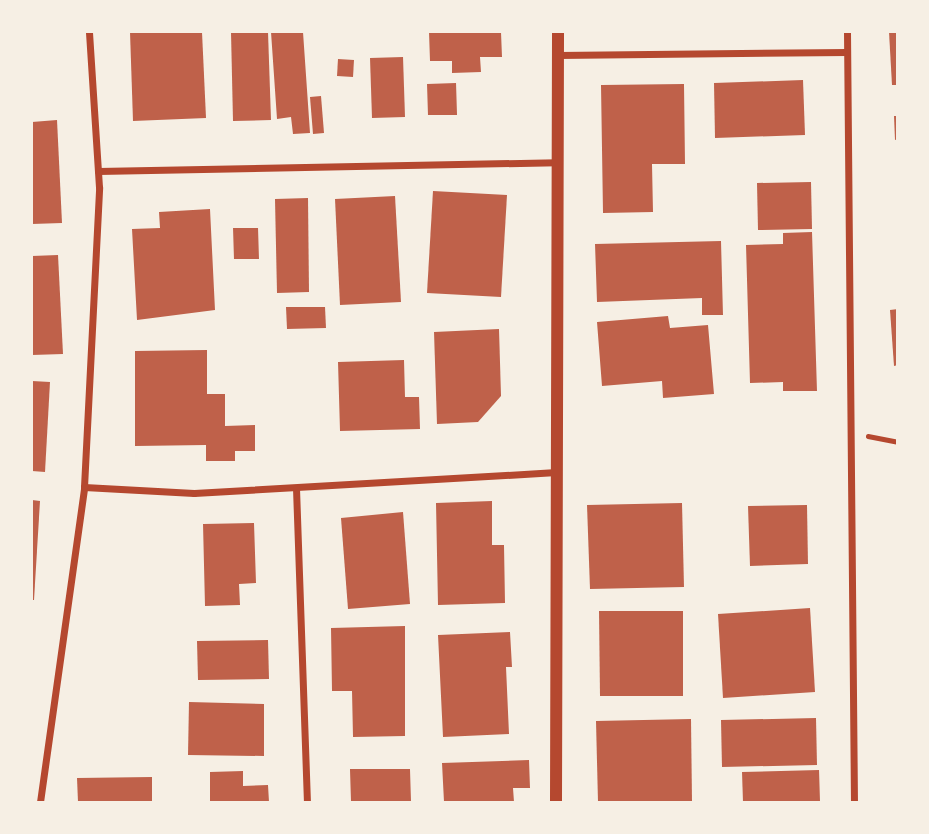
<!DOCTYPE html>
<style>
body{margin:0}
#map{position:relative;width:929px;height:834px;overflow:hidden;background:#f6efe4;font-family:Arial,sans-serif}
div>[style]{position:absolute}
.building>*{inset:0;background:#bf614a}
.path>*{height:4.5px;margin:-2.25px;padding:0 2.25px;transform-origin:2.25px;border-radius:2.25px;background:#b5482f}
.minor>*{height:7px;margin:-3.5px;padding:0 3.5px;transform-origin:3.5px;border-radius:3.5px;background:#b5482f}
.tertiary>*{height:12px;margin:-6px;padding:0 6px;transform-origin:6px;border-radius:6px;background:#b5482f}
span{translate:-50% -50%;white-space:nowrap;text-align:center;line-height:1.15;-webkit-text-stroke:7px #f6efe4;paint-order:stroke}
.frame{position:absolute;inset:0;border:33px solid #f6efe4;pointer-events:none}
</style>
<div id="map">
<div class="building">
<div style="clip-path:polygon(130px 32px,202px 32px,206px 118px,133px 121px)"></div>
<div style="clip-path:polygon(231px 32px,268px 32px,271px 120px,233px 121px)"></div>
<div style="clip-path:polygon(271px 32px,303px 32px,310px 133px,293px 134px,291px 117px,277px 119px)"></div>
<div style="clip-path:polygon(429px 32px,501px 32px,502px 57px,480px 57px,481px 72px,452px 73px,452px 61px,430px 61px)"></div>
<div style="clip-path:polygon(889px 32px,898px 32px,898px 85px,892px 85px)"></div>
<div style="clip-path:polygon(403px 57px,405px 117px,372px 118px,370px 58px)"></div>
<div style="clip-path:polygon(338px 59px,354px 60px,353px 77px,337px 76px)"></div>
<div style="clip-path:polygon(803px 80px,805px 135px,715px 138px,714px 83px)"></div>
<div style="clip-path:polygon(456px 83px,457px 115px,428px 115px,427px 84px)"></div>
<div style="clip-path:polygon(684px 84px,685px 164px,652px 164px,653px 212px,603px 213px,601px 85px)"></div>
<div style="clip-path:polygon(321px 96px,324px 133px,313px 134px,310px 97px)"></div>
<div style="clip-path:polygon(894px 116px,898px 116px,898px 139px,895px 140px)"></div>
<div style="clip-path:polygon(57px 120px,62px 223px,32px 224px,32px 122px)"></div>
<div style="clip-path:polygon(811px 182px,812px 229px,758px 230px,757px 183px)"></div>
<div style="clip-path:polygon(433px 191px,507px 195px,501px 297px,427px 293px)"></div>
<div style="clip-path:polygon(395px 196px,401px 302px,340px 305px,335px 199px)"></div>
<div style="clip-path:polygon(308px 198px,309px 292px,277px 293px,275px 199px)"></div>
<div style="clip-path:polygon(210px 209px,215px 310px,137px 320px,132px 229px,160px 228px,159px 212px)"></div>
<div style="clip-path:polygon(233px 228px,258px 228px,259px 259px,234px 259px)"></div>
<div style="clip-path:polygon(812px 232px,817px 391px,783px 391px,783px 382px,750px 383px,746px 245px,783px 244px,783px 233px)"></div>
<div style="clip-path:polygon(721px 241px,723px 315px,702px 315px,702px 298px,597px 302px,595px 244px)"></div>
<div style="clip-path:polygon(58px 255px,63px 354px,32px 355px,32px 256px)"></div>
<div style="clip-path:polygon(286px 307px,325px 307px,326px 328px,287px 329px)"></div>
<div style="clip-path:polygon(898px 309px,898px 365px,894px 366px,890px 310px)"></div>
<div style="clip-path:polygon(668px 316px,670px 328px,708px 325px,714px 394px,663px 398px,662px 381px,602px 386px,597px 322px)"></div>
<div style="clip-path:polygon(499px 329px,501px 396px,478px 422px,437px 424px,434px 332px)"></div>
<div style="clip-path:polygon(207px 350px,207px 394px,225px 394px,225px 426px,255px 425px,255px 451px,235px 451px,235px 461px,206px 461px,206px 445px,135px 446px,135px 351px)"></div>
<div style="clip-path:polygon(404px 360px,405px 397px,419px 397px,420px 429px,340px 431px,338px 362px)"></div>
<div style="clip-path:polygon(32px 381px,50px 382px,45px 472px,32px 471px)"></div>
<div style="clip-path:polygon(32px 500px,40px 501px,34px 600px,32px 600px)"></div>
<div style="clip-path:polygon(492px 501px,492px 545px,504px 545px,505px 603px,438px 605px,436px 503px)"></div>
<div style="clip-path:polygon(682px 503px,684px 587px,590px 589px,587px 505px)"></div>
<div style="clip-path:polygon(807px 505px,808px 564px,750px 566px,748px 506px)"></div>
<div style="clip-path:polygon(403px 512px,410px 604px,348px 609px,341px 518px)"></div>
<div style="clip-path:polygon(254px 523px,256px 583px,239px 584px,240px 605px,205px 606px,203px 524px)"></div>
<div style="clip-path:polygon(810px 608px,815px 692px,723px 698px,718px 614px)"></div>
<div style="clip-path:polygon(599px 611px,683px 611px,683px 696px,600px 696px)"></div>
<div style="clip-path:polygon(405px 626px,405px 736px,353px 737px,352px 691px,332px 691px,331px 628px)"></div>
<div style="clip-path:polygon(510px 632px,512px 667px,506px 667px,509px 734px,443px 737px,438px 635px)"></div>
<div style="clip-path:polygon(268px 640px,269px 679px,198px 680px,197px 641px)"></div>
<div style="clip-path:polygon(189px 702px,264px 704px,264px 756px,188px 755px)"></div>
<div style="clip-path:polygon(816px 718px,817px 765px,722px 767px,721px 720px)"></div>
<div style="clip-path:polygon(691px 719px,692px 802px,598px 802px,596px 721px)"></div>
<div style="clip-path:polygon(529px 760px,530px 788px,513px 788px,514px 802px,444px 802px,442px 763px)"></div>
<div style="clip-path:polygon(350px 769px,410px 769px,411px 802px,351px 802px)"></div>
<div style="clip-path:polygon(819px 770px,820px 802px,743px 802px,742px 772px)"></div>
<div style="clip-path:polygon(243px 771px,243px 786px,268px 785px,269px 802px,210px 802px,210px 772px)"></div>
<div style="clip-path:polygon(152px 777px,152px 802px,78px 802px,77px 778px)"></div>
</div>
<div class="path">
<div style="left:868px;top:436px;width:31px;rotate:11deg"></div>
</div>
<div class="minor">
<div style="left:847px;top:32px;width:770px;rotate:89.48deg"></div>
<div style="left:558px;top:55px;width:289px;rotate:-0.6deg"></div>
<div style="left:98px;top:171px;width:459px;rotate:-1.1deg"></div>
<div style="left:84px;top:487px;width:110px;rotate:3.1deg"></div>
<div style="left:194px;top:493px;width:363px;rotate:-3.3deg"></div>
<div style="left:296px;top:488px;width:314px;rotate:88deg"></div>
<div style="left:40px;top:802px;width:318px;rotate:-82deg"></div>
<div style="left:84px;top:487px;width:300px;rotate:-87.1deg"></div>
<div style="left:99px;top:187px;width:155px;rotate:-93.7deg"></div>
</div>
<div class="tertiary">
<div style="left:556px;top:802px;width:770px;rotate:-89.85deg"></div>
</div>
<div class="frame"></div>
</div>
